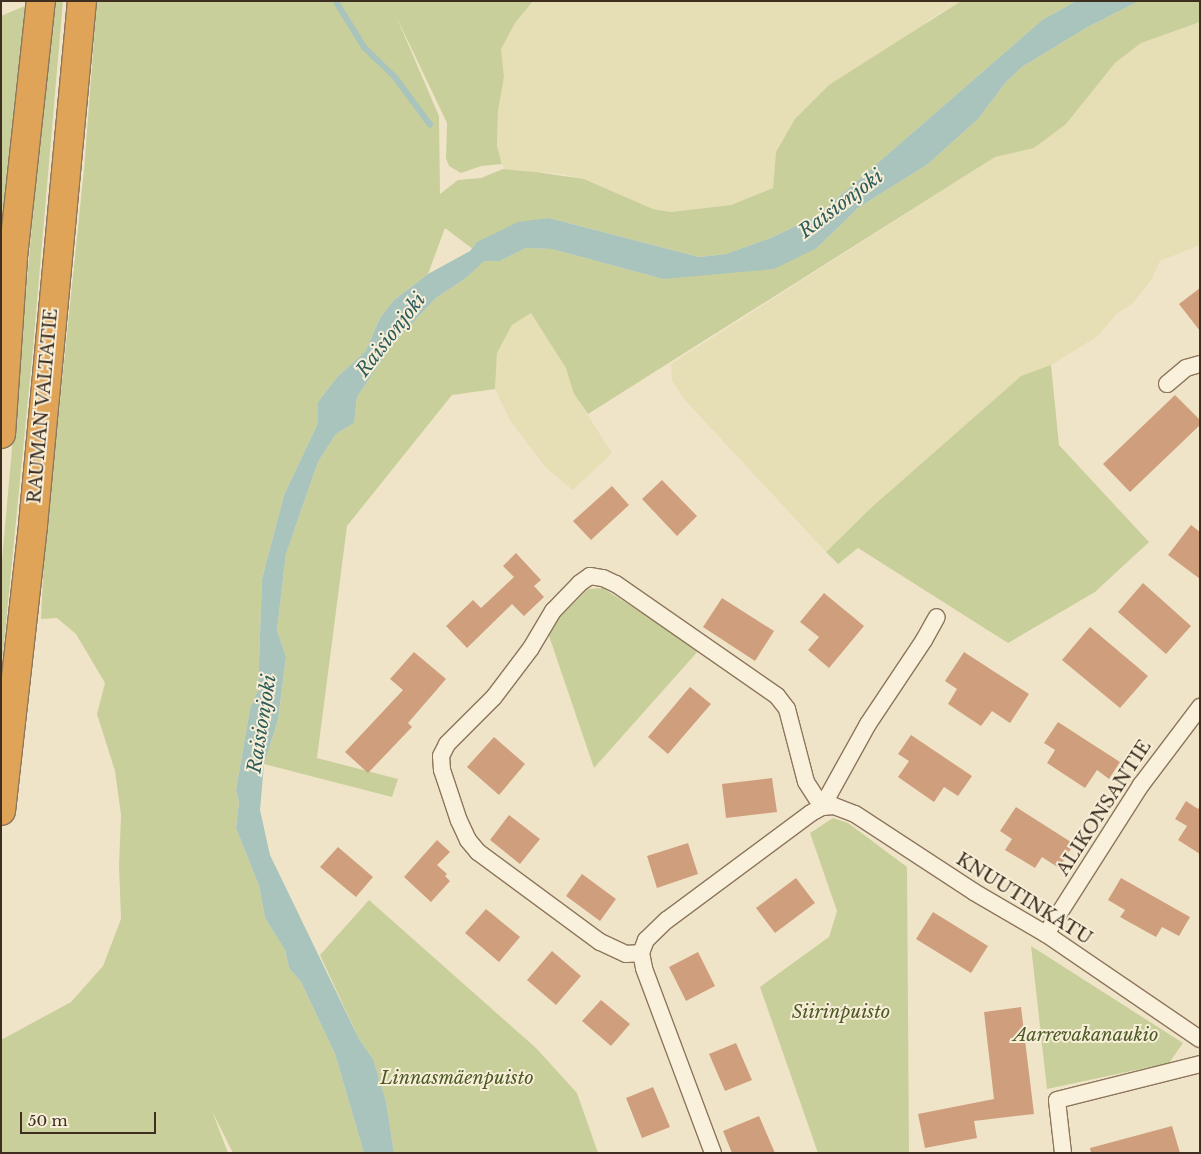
<!DOCTYPE html>
<meta charset="utf-8">
<style>
body{margin:0}
#map{position:relative;width:1201px;height:1154px;overflow:hidden;background:#f0e4c8;font-family:"Libre Baskerville",serif}
div>[style]{position:absolute}
.farmland>*{inset:0;background:#e6deb5}
.green>*{inset:0;background:#c9cf9b}
.water>*{inset:0;background:#a9c4bc}
.stream>*{height:5.5px;margin:-2.75px;padding:0 2.75px;transform-origin:2.75px;border-radius:2.75px;background:#a9c4bc}
.building>*{inset:0;background:#cf9f7d}
.roads{filter:drop-shadow(1px 0 #8d765c) drop-shadow(-1px 0 #8d765c) drop-shadow(0 1px #8d765c) drop-shadow(0 -1px #8d765c)}
.street>*{height:16px;margin:-8px;padding:0 8px;transform-origin:8px;border-radius:8px;background:#faf1dc}
.highway>*{height:28px;margin:-14px;padding:0 14px;transform-origin:14px;border-radius:14px;background:#e0a458}
span{translate:-50% -50%;white-space:nowrap;text-align:center;line-height:1.15;-webkit-text-stroke:4px #f7eed8;paint-order:stroke}
.street-label{font-size:18px;color:#3d2e20}
.park-label{font-size:18px;color:#4d5a26;font-style:italic}
.water-label{font-size:19px;color:#2f5d5a;font-style:italic}
.frame{position:absolute;inset:0;border:2px solid #3d2e20;pointer-events:none}
.scale{position:absolute;left:20px;top:1112px;width:136px;height:22px;box-sizing:border-box;border:2px solid #3d2e20;border-top:0;padding-left:6px;font-size:15px;line-height:18px;white-space:nowrap;color:#3d2e20;-webkit-text-stroke:4px #f7eed8;paint-order:stroke}
</style>
<div id="map">
<div class="farmland">
<div style="clip-path:polygon(533px 1px,961px 1px,930px 19px,776px 152px,773px 188px,731px 205px,671px 212px,653px 209px,584px 179px,561px 174px,504px 169px,497px 146px,498px 111px,504px 77px,501px 49px,515px 23px)"></div>
<div style="clip-path:polygon(1200px 22px,1200px 245px,1160px 261px,1151px 280px,1133px 303px,1116px 314px,1098px 336px,1051px 365px,1021px 376px,873px 506px,826px 552px,685px 400px,672px 381px,671px 364px,995px 157px,1034px 148px,1066px 124px,1115px 63px,1141px 43px)"></div>
<div style="clip-path:polygon(531px 312px,567px 368px,574px 394px,612px 453px,573px 490px,546px 468px,511px 422px,495px 389px,497px 353px,512px 325px)"></div>
</div>
<div class="green">
<div style="clip-path:polygon(52px 1px,63px 1px,33px 348px,1px 674px,1px 571px)"></div>
<div style="clip-path:polygon(97px 1px,533px 1px,515px 23px,501px 49px,504px 77px,498px 111px,497px 146px,502px 164px,481px 166px,461px 173px,449px 166px,446px 158px,447px 123px,396px 16px,439px 116px,440px 194px,458px 180px,481px 178px,503px 169px,536px 172px,584px 179px,653px 209px,671px 212px,731px 205px,773px 188px,776px 152px,795px 119px,829px 85px,961px 1px,1076px 1px,1042px 20px,818px 215px,773px 237px,726px 254px,699px 257px,549px 218px,478px 253px,445px 228px,428px 274px,394px 300px,380px 318px,365px 352px,338px 376px,318px 402px,318px 423px,284px 495px,262px 579px,258px 690px,250px 709px,236px 790px,239px 802px,236px 828px,259px 886px,265px 918px,285px 950px,289px 968px,301px 982px,335px 1054px,364px 1153px,233px 1153px,212px 1111px,228px 1153px,1px 1153px,1px 1040px,71px 1002px,103px 966px,121px 919px,119px 866px,121px 815px,115px 771px,97px 714px,105px 683px,76px 634px,57px 618px,41px 619px,44px 556px,84px 169px)"></div>
<div style="clip-path:polygon(1139px 1px,1200px 1px,1200px 22px,1141px 43px,1115px 63px,1066px 124px,1034px 148px,995px 157px,588px 414px,574px 394px,566px 368px,531px 313px,512px 325px,497px 353px,495px 389px,452px 395px,347px 526px,317px 758px,398px 779px,392px 797px,264px 764px,278px 720px,286px 657px,277px 630px,286px 554px,318px 462px,336px 434px,354px 423px,357px 397px,392px 345px,436px 298px,466px 278px,483px 261px,500px 261px,526px 248px,552px 249px,663px 279px,817px 248px,858px 208px,928px 164px,978px 119px,1006px 82px,1022px 67px,1086px 28px)"></div>
<div style="clip-path:polygon(27px 5px,1px 249px,1px 16px)"></div>
<div style="clip-path:polygon(1051px 365px,1059px 445px,1149px 542px,1095px 592px,1008px 643px,858px 548px,838px 564px,826px 552px,873px 506px,1021px 376px)"></div>
<div style="clip-path:polygon(603px 588px,699px 650px,594px 768px,547px 630px,588px 589px)"></div>
<div style="clip-path:polygon(833px 818px,848px 823px,907px 867px,909px 1153px,818px 1153px,760px 987px,829px 937px,837px 911px,810px 833px)"></div>
<div style="clip-path:polygon(369px 900px,536px 1048px,577px 1093px,598px 1153px,394px 1153px,386px 1101px,373px 1059px,359px 1039px,320px 955px)"></div>
<div style="clip-path:polygon(1031px 946px,1183px 1043px,1169px 1063px,1047px 1089px)"></div>
</div>
<div class="water">
<div style="clip-path:polygon(1076px 1px,1139px 1px,1086px 28px,1022px 67px,1006px 82px,978px 119px,928px 164px,858px 208px,817px 248px,774px 269px,663px 279px,552px 249px,526px 248px,500px 261px,484px 261px,466px 278px,436px 298px,392px 345px,357px 397px,354px 423px,336px 434px,318px 462px,286px 554px,277px 630px,286px 657px,278px 720px,264px 764px,260px 810px,270px 855px,359px 1039px,373px 1059px,386px 1101px,394px 1153px,364px 1153px,335px 1054px,301px 982px,289px 968px,285px 950px,265px 918px,259px 886px,236px 828px,239px 802px,236px 790px,250px 709px,258px 690px,262px 579px,284px 495px,318px 423px,318px 402px,338px 376px,365px 352px,380px 318px,394px 300px,428px 274px,470px 251px,477px 242px,518px 222px,549px 218px,699px 257px,726px 254px,773px 237px,818px 215px,1042px 20px)"></div>
</div>
<div class="stream">
<div style="left:336px;top:1px;width:55px;rotate:58.3deg"></div>
<div style="left:365px;top:48px;width:42px;rotate:44deg"></div>
<div style="left:395px;top:77px;width:59px;rotate:53.3deg"></div>
</div>
<div class="building">
<div style="clip-path:polygon(1200px 288px,1200px 331px,1179px 304px)"></div>
<div style="clip-path:polygon(1175px 395px,1200px 420px,1200px 425px,1130px 492px,1103px 464px)"></div>
<div style="clip-path:polygon(662px 480px,697px 516px,677px 536px,642px 499px)"></div>
<div style="clip-path:polygon(612px 486px,629px 505px,591px 540px,573px 521px)"></div>
<div style="clip-path:polygon(1191px 525px,1200px 532px,1200px 579px,1168px 555px)"></div>
<div style="clip-path:polygon(516px 553px,541px 580px,534px 586px,544px 597px,524px 616px,512px 604px,467px 648px,446px 626px,473px 600px,481px 608px,514px 577px,503px 566px)"></div>
<div style="clip-path:polygon(1143px 583px,1191px 626px,1166px 654px,1118px 612px)"></div>
<div style="clip-path:polygon(824px 593px,864px 626px,829px 668px,808px 650px,819px 637px,800px 622px)"></div>
<div style="clip-path:polygon(722px 598px,774px 631px,755px 661px,703px 627px)"></div>
<div style="clip-path:polygon(1090px 627px,1148px 676px,1120px 708px,1062px 660px)"></div>
<div style="clip-path:polygon(414px 652px,446px 679px,408px 723px,412px 727px,368px 773px,345px 752px,403px 690px,390px 679px)"></div>
<div style="clip-path:polygon(964px 652px,1029px 694px,1010px 723px,992px 711px,981px 726px,948px 704px,957px 689px,945px 681px)"></div>
<div style="clip-path:polygon(690px 687px,711px 704px,668px 754px,648px 737px)"></div>
<div style="clip-path:polygon(1058px 722px,1120px 762px,1109px 779px,1097px 770px,1085px 788px,1047px 763px,1055px 750px,1044px 743px)"></div>
<div style="clip-path:polygon(911px 735px,972px 776px,958px 796px,944px 787px,934px 802px,898px 777px,909px 761px,898px 754px)"></div>
<div style="clip-path:polygon(494px 737px,525px 764px,499px 795px,467px 767px)"></div>
<div style="clip-path:polygon(772px 778px,777px 812px,726px 818px,722px 784px)"></div>
<div style="clip-path:polygon(1186px 801px,1198px 809px,1200px 805px,1200px 854px,1178px 840px,1187px 826px,1175px 819px)"></div>
<div style="clip-path:polygon(1016px 807px,1074px 844px,1059px 868px,1042px 857px,1035px 868px,1005px 850px,1012px 839px,1000px 831px)"></div>
<div style="clip-path:polygon(509px 815px,540px 839px,520px 864px,490px 840px)"></div>
<div style="clip-path:polygon(437px 840px,450px 852px,437px 865px,447px 874px,445px 876px,450px 881px,431px 902px,404px 877px)"></div>
<div style="clip-path:polygon(688px 843px,698px 874px,657px 888px,647px 856px)"></div>
<div style="clip-path:polygon(338px 847px,373px 877px,356px 897px,320px 867px)"></div>
<div style="clip-path:polygon(582px 874px,616px 899px,600px 921px,566px 896px)"></div>
<div style="clip-path:polygon(796px 878px,815px 903px,775px 933px,756px 908px)"></div>
<div style="clip-path:polygon(1121px 878px,1190px 917px,1179px 936px,1162px 927px,1156px 937px,1120px 917px,1125px 910px,1108px 900px)"></div>
<div style="clip-path:polygon(486px 909px,520px 937px,499px 962px,465px 933px)"></div>
<div style="clip-path:polygon(933px 912px,988px 946px,971px 973px,916px 939px)"></div>
<div style="clip-path:polygon(552px 951px,581px 976px,556px 1005px,527px 980px)"></div>
<div style="clip-path:polygon(698px 952px,715px 986px,686px 1001px,669px 967px)"></div>
<div style="clip-path:polygon(601px 1000px,630px 1024px,611px 1046px,582px 1021px)"></div>
<div style="clip-path:polygon(1021px 1007px,1034px 1114px,974px 1121px,977px 1138px,925px 1148px,918px 1114px,994px 1099px,984px 1012px)"></div>
<div style="clip-path:polygon(736px 1043px,752px 1080px,725px 1091px,709px 1054px)"></div>
<div style="clip-path:polygon(653px 1087px,670px 1127px,642px 1138px,626px 1098px)"></div>
<div style="clip-path:polygon(759px 1116px,775px 1153px,732px 1153px,723px 1131px)"></div>
<div style="clip-path:polygon(1172px 1126px,1180px 1153px,1091px 1153px,1090px 1148px)"></div>
</div>
<div class="roads">
<div class="street">
<div style="left:1167px;top:384px;width:25px;rotate:-40deg"></div>
<div style="left:1186px;top:368px;width:15px;rotate:-16deg"></div>
<div style="left:822px;top:807px;width:95px;rotate:-61deg"></div>
<div style="left:868px;top:724px;width:101px;rotate:-56.3deg"></div>
<div style="left:924px;top:640px;width:26px;rotate:-61deg"></div>
<div style="left:1046px;top:934px;width:177px;rotate:-57.5deg"></div>
<div style="left:1141px;top:785px;width:98px;rotate:-52.9deg"></div>
<div style="left:641px;top:953px;width:15px;rotate:176deg"></div>
<div style="left:626px;top:954px;width:29px;rotate:-155deg"></div>
<div style="left:600px;top:942px;width:152px;rotate:-143.6deg"></div>
<div style="left:478px;top:852px;width:16px;rotate:-130deg"></div>
<div style="left:468px;top:840px;width:21px;rotate:-115deg"></div>
<div style="left:459px;top:821px;width:54px;rotate:-108.4deg"></div>
<div style="left:442px;top:770px;width:14px;rotate:-94deg"></div>
<div style="left:441px;top:756px;width:13px;rotate:-63deg"></div>
<div style="left:447px;top:744px;width:66px;rotate:-45deg"></div>
<div style="left:494px;top:697px;width:61px;rotate:-52.9deg"></div>
<div style="left:531px;top:648px;width:43px;rotate:-59.3deg"></div>
<div style="left:553px;top:611px;width:39px;rotate:-46deg"></div>
<div style="left:580px;top:583px;width:12px;rotate:-35deg"></div>
<div style="left:590px;top:576px;width:13px;rotate:9deg"></div>
<div style="left:603px;top:578px;width:14px;rotate:25deg"></div>
<div style="left:616px;top:584px;width:196px;rotate:34.8deg"></div>
<div style="left:777px;top:696px;width:16px;rotate:52deg"></div>
<div style="left:787px;top:709px;width:75px;rotate:75.4deg"></div>
<div style="left:806px;top:782px;width:30px;rotate:57deg"></div>
<div style="left:713px;top:1153px;width:197px;rotate:-110.5deg"></div>
<div style="left:644px;top:968px;width:15px;rotate:-101deg"></div>
<div style="left:641px;top:953px;width:14px;rotate:-69deg"></div>
<div style="left:646px;top:940px;width:29px;rotate:-44deg"></div>
<div style="left:667px;top:920px;width:179px;rotate:-36.6deg"></div>
<div style="left:811px;top:813px;width:13px;rotate:-29deg"></div>
<div style="left:822px;top:807px;width:12px;rotate:-5deg"></div>
<div style="left:834px;top:806px;width:22px;rotate:21deg"></div>
<div style="left:855px;top:814px;width:142px;rotate:33.2deg"></div>
<div style="left:974px;top:892px;width:83px;rotate:30.3deg"></div>
<div style="left:1046px;top:934px;width:186px;rotate:34.3deg"></div>
<div style="left:1063px;top:1153px;width:53px;rotate:-96.5deg"></div>
<div style="left:1057px;top:1100px;width:147px;rotate:-14.1deg"></div>
</div>
<div class="highway">
<div style="left:1px;top:434px;width:177px;rotate:-86.1deg"></div>
<div style="left:13px;top:257px;width:258px;rotate:-83.8deg"></div>
<div style="left:1px;top:811px;width:288px;rotate:-83.6deg"></div>
<div style="left:33px;top:525px;width:526px;rotate:-84.66deg"></div>
</div>
</div>
<div class="street-label">
<span style="left:43px;top:406px;rotate:-85deg">RAUMAN VALTATIE</span>
<span style="left:1104px;top:808px;rotate:-57deg">ALIKONSANTIE</span>
<span style="left:1024px;top:899px;rotate:32deg">KNUUTINKATU</span>
</div>
<div class="park-label">
<span style="left:841px;top:1012px">Siirinpuisto</span>
<span style="left:1086px;top:1035px">Aarrevakanaukio</span>
<span style="left:457px;top:1078px">Linnasmäenpuisto</span>
</div>
<div class="water-label">
<span style="left:841px;top:204px;rotate:-37deg">Raisionjoki</span>
<span style="left:391px;top:335px;rotate:-52deg">Raisionjoki</span>
<span style="left:262px;top:724px;rotate:-81deg">Raisionjoki</span>
</div>
<div class="frame"></div>
<div class="scale">50 m</div>
</div>
